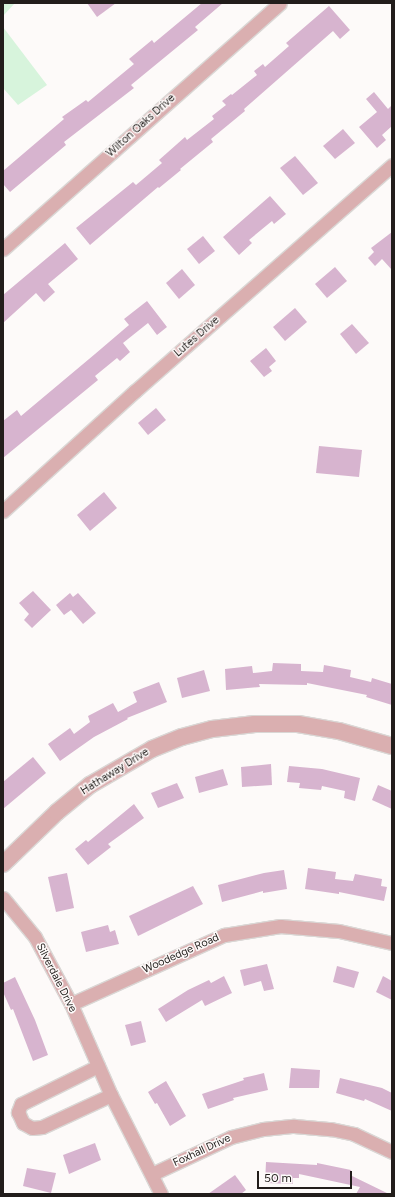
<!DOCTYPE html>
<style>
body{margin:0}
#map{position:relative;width:395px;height:1197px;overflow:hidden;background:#fdfaf9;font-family:Figtree,sans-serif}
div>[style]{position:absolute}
.green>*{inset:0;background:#d7f4dc}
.building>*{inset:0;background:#d7b4cf}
.roads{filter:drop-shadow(1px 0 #dad7d5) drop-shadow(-1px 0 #dad7d5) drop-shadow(0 1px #dad7d5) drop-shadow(0 -1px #dad7d5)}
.minor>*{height:13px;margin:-6.5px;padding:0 6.5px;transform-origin:6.5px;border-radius:6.5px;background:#daafb0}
.tertiary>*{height:16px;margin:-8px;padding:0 8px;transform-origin:8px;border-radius:8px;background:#daafb0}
span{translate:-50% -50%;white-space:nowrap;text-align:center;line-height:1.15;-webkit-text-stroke:3px #fdfaf9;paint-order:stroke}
.street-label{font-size:11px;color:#221d1b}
.frame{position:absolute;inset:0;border:4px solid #221d1b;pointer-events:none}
.scale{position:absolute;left:257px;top:1171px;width:95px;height:18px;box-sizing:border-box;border:2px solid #221d1b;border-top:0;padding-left:5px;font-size:12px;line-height:14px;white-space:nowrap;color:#221d1b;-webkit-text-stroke:3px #fdfaf9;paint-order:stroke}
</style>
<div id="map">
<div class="green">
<div style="clip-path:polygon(3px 3px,15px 3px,3px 16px)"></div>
<div style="clip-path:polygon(3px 27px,47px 85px,18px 105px,3px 88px)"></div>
</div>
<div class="building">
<div style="clip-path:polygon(87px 3px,116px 3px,97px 17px)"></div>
<div style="clip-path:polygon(202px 3px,223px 3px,195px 27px,198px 30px,131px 85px,134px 88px,64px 142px,66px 145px,10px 192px,3px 184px,3px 171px,64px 119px,62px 117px,86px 100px,88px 102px,134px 64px,129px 59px,152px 40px,154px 43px)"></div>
<div style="clip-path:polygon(329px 6px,350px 30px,340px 39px,333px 31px,244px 109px,245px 111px,211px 139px,213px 142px,180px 169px,181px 170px,159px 188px,158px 187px,90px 245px,76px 228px,133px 182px,136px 185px,162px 163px,159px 160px,185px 137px,187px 140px,214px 119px,212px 116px,226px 105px,222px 101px,231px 94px,232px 95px,257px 75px,254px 71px,263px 64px,265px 67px,289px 46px,286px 43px)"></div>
<div style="clip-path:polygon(374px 92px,388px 109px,392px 105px,392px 126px,382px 135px,386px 140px,377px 148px,359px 127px,377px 112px,366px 99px)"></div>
<div style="clip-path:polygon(343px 129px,355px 143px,335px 159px,323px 146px)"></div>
<div style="clip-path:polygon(295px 156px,318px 183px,303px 195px,280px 168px)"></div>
<div style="clip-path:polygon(270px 196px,286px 214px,274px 224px,272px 221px,249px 240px,252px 243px,239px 255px,223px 237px)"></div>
<div style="clip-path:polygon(392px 232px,392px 270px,382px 259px,375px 266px,368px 258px,374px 252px,371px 248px)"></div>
<div style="clip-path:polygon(203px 236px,215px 251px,199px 264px,187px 249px)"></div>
<div style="clip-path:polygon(65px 243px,78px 259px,48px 284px,55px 292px,44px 302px,36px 293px,3px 323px,3px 295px)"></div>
<div style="clip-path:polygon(335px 267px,347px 281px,327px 298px,315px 284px)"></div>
<div style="clip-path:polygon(182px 269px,195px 285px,179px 299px,166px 283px)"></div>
<div style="clip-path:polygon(147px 301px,167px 327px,157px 335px,148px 323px,123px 343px,130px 352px,120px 361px,117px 358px,95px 376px,98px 380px,3px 458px,3px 421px,17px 410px,21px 416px,95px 354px,129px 325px,124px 319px)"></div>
<div style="clip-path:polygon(295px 308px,307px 322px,285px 341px,273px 327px)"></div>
<div style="clip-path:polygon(352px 324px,369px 343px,356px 354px,340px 334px)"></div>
<div style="clip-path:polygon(266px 348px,276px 361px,269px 367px,272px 371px,264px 377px,250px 361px)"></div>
<div style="clip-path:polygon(156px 408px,166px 420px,148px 435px,138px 423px)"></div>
<div style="clip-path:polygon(319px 446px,362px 450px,359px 477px,316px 473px)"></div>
<div style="clip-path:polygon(104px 492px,117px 508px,90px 531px,77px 515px)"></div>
<div style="clip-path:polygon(33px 591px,51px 610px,32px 628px,24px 620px,29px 614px,19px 603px)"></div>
<div style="clip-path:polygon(70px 593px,73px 597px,78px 593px,96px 613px,83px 624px,71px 610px,64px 615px,56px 605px)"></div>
<div style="clip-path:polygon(273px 663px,301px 664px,301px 671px,323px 672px,324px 665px,351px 670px,350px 677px,371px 682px,372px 678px,392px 684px,392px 705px,366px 697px,367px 695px,307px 683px,307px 685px,259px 684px,260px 687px,226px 690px,225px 669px,252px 666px,253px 673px,272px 671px)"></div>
<div style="clip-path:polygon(204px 670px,210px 691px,182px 698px,177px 678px)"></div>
<div style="clip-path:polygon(159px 682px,167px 702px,127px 718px,128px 719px,94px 737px,60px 761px,48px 744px,70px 728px,74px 734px,90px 722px,88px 716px,113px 703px,118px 712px,137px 702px,133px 692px)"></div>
<div style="clip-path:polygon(33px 757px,46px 773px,3px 809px,3px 782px)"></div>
<div style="clip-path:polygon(271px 764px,272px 785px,242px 787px,241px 767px)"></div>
<div style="clip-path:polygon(289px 766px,322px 769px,360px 778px,355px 801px,344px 798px,345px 791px,322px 786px,321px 790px,299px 788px,300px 783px,287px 782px)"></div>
<div style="clip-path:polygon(223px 769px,228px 785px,199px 793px,195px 777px)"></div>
<div style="clip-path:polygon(177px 783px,184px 798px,158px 808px,151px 793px)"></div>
<div style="clip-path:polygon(378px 785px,392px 791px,392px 809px,372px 800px)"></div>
<div style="clip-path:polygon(134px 804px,144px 818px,108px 844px,111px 847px,88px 865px,75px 849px,86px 840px,88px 842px)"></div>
<div style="clip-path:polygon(308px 868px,336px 872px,335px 879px,353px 881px,355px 874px,382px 879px,381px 886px,387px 887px,384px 901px,339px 892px,339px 894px,305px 889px)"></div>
<div style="clip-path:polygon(284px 870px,287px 889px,263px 893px,263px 891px,222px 902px,218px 885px,264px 873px)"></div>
<div style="clip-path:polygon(67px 873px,74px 908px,56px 912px,48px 877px)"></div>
<div style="clip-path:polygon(193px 886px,203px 904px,138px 936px,129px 916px)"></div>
<div style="clip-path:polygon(108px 925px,110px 932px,115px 930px,119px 944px,86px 952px,81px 932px)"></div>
<div style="clip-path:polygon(267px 964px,274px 989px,264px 991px,261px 981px,244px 986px,240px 970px)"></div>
<div style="clip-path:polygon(337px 966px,359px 972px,354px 988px,333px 982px)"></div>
<div style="clip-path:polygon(224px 976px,232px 993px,205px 1006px,202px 1000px,166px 1022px,158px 1009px,188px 990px,209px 980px,211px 983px)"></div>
<div style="clip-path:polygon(383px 976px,392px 981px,392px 1000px,376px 992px)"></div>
<div style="clip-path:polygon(15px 977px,35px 1020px,48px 1055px,33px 1061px,13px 1009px,11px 1010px,3px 992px,3px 983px)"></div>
<div style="clip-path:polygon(141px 1021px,146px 1042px,131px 1046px,125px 1025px)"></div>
<div style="clip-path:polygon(291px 1068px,320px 1070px,319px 1088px,289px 1088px)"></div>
<div style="clip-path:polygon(264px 1073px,268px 1090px,233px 1098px,234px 1100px,208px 1109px,202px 1094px,244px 1080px,243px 1078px)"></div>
<div style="clip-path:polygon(340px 1078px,382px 1088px,392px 1093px,392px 1111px,365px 1099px,364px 1101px,336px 1093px)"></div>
<div style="clip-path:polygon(166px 1081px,186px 1116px,170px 1126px,157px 1103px,155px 1104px,148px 1092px)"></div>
<div style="clip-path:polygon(95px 1143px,101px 1160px,69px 1174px,63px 1155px)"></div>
<div style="clip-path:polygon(266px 1162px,317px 1165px,317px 1163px,351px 1170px,350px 1175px,389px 1194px,356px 1194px,360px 1187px,299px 1174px,299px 1178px,293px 1178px,293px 1184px,265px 1183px)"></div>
<div style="clip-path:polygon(27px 1168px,56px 1173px,51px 1193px,23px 1186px)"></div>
<div style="clip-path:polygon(235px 1175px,246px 1190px,241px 1194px,208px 1194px)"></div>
</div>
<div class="roads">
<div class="minor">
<div style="left:3px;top:249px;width:370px;rotate:-41.6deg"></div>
<div style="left:3px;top:511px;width:178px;rotate:-42.3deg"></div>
<div style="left:135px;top:391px;width:342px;rotate:-41.3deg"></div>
<div style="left:3px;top:898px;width:50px;rotate:50.6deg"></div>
<div style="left:35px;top:937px;width:76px;rotate:61.8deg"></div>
<div style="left:71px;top:1004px;width:99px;rotate:66.3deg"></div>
<div style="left:111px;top:1095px;width:111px;rotate:63.2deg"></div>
<div style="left:71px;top:1004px;width:168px;rotate:-24.3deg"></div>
<div style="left:224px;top:935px;width:57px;rotate:-9.1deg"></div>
<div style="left:280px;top:926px;width:59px;rotate:4.8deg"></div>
<div style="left:339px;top:931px;width:54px;rotate:12.8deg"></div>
<div style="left:98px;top:1066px;width:86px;rotate:153.7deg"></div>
<div style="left:21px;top:1104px;width:9px;rotate:111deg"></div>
<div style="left:18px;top:1112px;width:12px;rotate:66deg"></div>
<div style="left:23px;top:1123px;width:10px;rotate:29deg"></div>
<div style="left:32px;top:1128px;width:10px;rotate:-6deg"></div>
<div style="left:42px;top:1127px;width:76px;rotate:-24.9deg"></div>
<div style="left:152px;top:1174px;width:87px;rotate:-25.1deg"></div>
<div style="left:231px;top:1137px;width:33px;rotate:-14deg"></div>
<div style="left:263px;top:1129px;width:31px;rotate:-6deg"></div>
<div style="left:294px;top:1126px;width:37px;rotate:5deg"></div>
<div style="left:331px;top:1129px;width:24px;rotate:12deg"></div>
<div style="left:354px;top:1134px;width:42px;rotate:25.3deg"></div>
</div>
<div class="tertiary">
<div style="left:3px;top:864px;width:75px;rotate:-43.9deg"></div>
<div style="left:57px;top:812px;width:43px;rotate:-39.3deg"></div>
<div style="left:90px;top:785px;width:72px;rotate:-30.1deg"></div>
<div style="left:152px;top:749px;width:32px;rotate:-22deg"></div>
<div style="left:182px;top:737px;width:31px;rotate:-15deg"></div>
<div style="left:212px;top:729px;width:43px;rotate:-6.6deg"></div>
<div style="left:255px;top:724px;width:43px"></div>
<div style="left:298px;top:724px;width:42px;rotate:9.7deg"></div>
<div style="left:339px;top:731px;width:55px;rotate:15.8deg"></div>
</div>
</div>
<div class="street-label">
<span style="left:141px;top:126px;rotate:-42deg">Wilton Oaks Drive</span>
<span style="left:197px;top:337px;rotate:-41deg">Lutes Drive</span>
<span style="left:115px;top:772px;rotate:-32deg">Hathaway Drive</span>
<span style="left:181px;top:954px;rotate:-24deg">Woodedge Road</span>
<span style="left:56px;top:978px;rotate:63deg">Silverdale Drive</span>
<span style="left:202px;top:1151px;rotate:-25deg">Foxhall Drive</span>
</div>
<div class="frame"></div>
<div class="scale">50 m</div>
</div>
